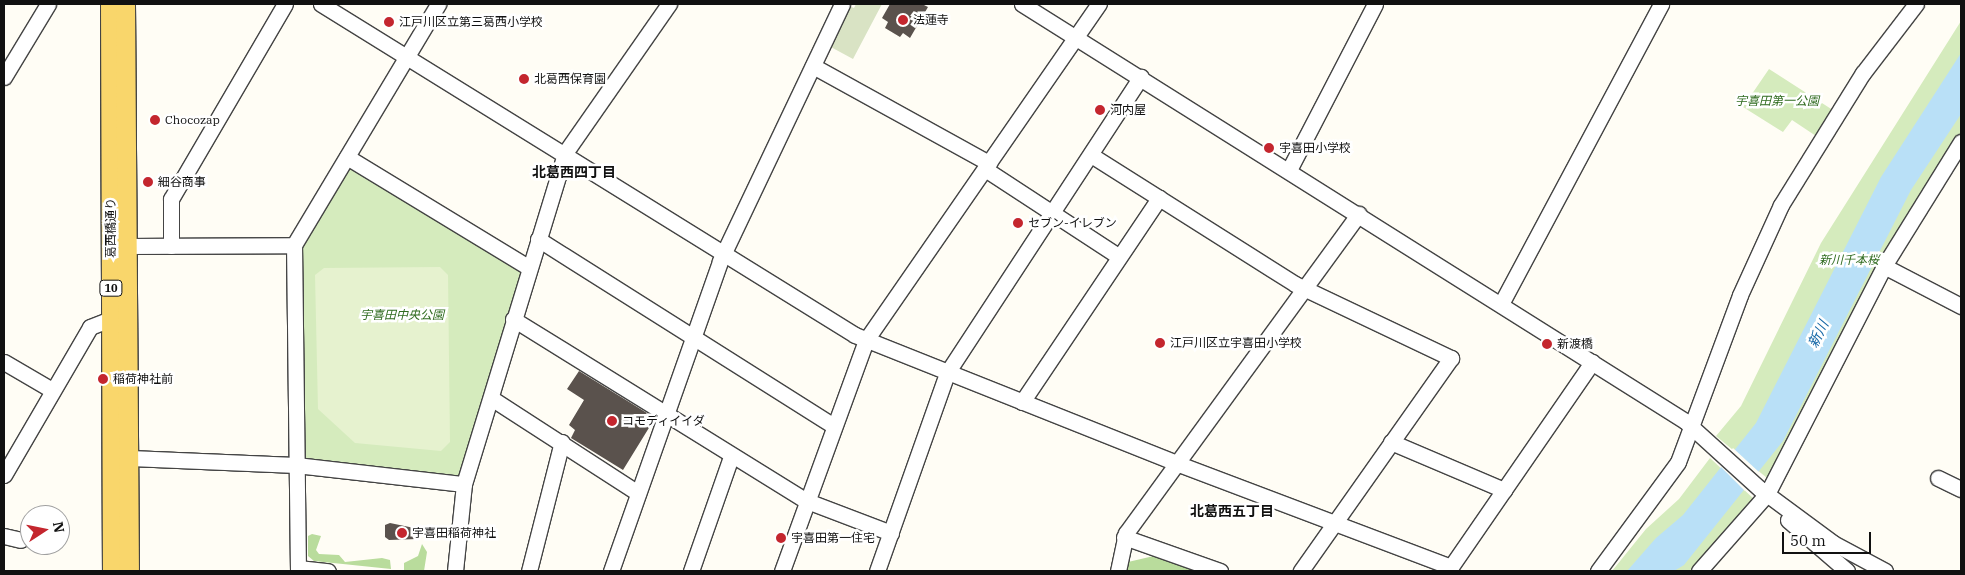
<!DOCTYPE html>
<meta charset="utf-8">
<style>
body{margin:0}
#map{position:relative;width:1965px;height:575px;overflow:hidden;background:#fffdf5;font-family:"IBM Plex Serif","Noto Sans JP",serif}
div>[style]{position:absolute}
.green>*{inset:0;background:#d5ebbd}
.forest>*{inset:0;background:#b9dc9c}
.cemetery>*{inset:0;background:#d9e3c4}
.pitch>*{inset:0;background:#e6f2cf}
.water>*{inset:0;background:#b9e0f7}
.pier>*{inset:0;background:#fffdf5}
.building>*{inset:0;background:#5a524d}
.roads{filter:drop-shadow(1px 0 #444) drop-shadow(-1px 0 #444) drop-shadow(0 1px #444) drop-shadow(0 -1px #444)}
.minor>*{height:15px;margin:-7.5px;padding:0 7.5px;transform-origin:7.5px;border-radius:7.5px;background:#fff}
.major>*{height:19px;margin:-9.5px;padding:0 9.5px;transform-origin:9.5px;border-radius:9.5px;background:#f9d66b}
.dots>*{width:14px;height:14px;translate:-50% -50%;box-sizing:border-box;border:2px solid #fff;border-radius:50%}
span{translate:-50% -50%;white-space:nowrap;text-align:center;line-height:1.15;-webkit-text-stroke:5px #fff;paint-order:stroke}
.shield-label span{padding:1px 4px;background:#fff;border:1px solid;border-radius:4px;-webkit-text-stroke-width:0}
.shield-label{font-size:11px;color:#111;font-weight:700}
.poi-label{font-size:12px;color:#111}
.left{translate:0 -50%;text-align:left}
.park-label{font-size:12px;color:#2f6b1f;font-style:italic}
.street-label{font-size:12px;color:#111}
.neighbourhood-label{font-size:14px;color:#111;font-weight:700}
.water-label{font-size:14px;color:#1768a6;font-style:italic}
.frame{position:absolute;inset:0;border:5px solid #111;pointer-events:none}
.north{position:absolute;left:20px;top:505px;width:50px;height:50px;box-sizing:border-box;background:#fff;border:1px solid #a0a0a0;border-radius:50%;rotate:79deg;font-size:14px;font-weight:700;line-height:20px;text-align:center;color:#111}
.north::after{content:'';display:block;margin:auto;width:18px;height:22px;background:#c4262e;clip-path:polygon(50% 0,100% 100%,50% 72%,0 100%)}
.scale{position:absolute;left:1782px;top:532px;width:89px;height:22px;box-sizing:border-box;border:2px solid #111;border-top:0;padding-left:6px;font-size:15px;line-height:18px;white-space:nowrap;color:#111;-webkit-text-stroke:4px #fff;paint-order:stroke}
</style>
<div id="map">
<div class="green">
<div style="clip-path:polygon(1961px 21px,1961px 142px,1767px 478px,1716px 436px,1741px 406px,1821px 243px)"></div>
<div style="clip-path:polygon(1769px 69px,1839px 114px,1822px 140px,1792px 120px,1783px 132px,1743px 107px)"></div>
<div style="clip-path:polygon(347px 163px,522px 270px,458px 479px,301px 461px,300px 246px)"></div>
<div style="clip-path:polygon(1710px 458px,1755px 500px,1691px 571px,1612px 571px,1646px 529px,1679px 499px)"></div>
</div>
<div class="forest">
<div style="clip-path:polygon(312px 534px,321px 536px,316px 550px,319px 554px,339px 555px,345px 562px,382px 558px,390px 560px,391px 569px,314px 561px,308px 556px,308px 536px)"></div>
<div style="clip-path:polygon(422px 544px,427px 552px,424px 571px,404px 571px,404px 563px,418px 556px)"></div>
<div style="clip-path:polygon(1158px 555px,1192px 567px,1192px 571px,1127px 571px,1128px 562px)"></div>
</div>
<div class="cemetery">
<div style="clip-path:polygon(856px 4px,882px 4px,853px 59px,829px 46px,849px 6px,854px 8px)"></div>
</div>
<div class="pitch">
<div style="clip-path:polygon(440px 267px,448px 275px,450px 442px,441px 451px,355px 443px,318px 409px,315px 275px,324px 268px)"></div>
</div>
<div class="water">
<div style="clip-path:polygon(1961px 53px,1961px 114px,1911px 190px,1783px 441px,1684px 565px,1674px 571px,1627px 571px,1656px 538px,1683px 515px,1756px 423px,1881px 177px)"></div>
</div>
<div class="pier">
<div style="clip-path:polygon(1733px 448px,1760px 473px,1745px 491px,1719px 465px)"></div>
</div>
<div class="building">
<div style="clip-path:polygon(890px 4px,922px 4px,928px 7px,910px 38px,903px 33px,900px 37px,885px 28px,888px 22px,882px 18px)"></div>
<div style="clip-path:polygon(579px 371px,655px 418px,623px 470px,571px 438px,575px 430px,569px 425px,584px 400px,567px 389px)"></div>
<div style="clip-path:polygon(390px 523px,419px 529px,418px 539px,389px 540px,385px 537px,385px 525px)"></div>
</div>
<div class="roads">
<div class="minor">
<div style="left:321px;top:4px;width:628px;rotate:31.79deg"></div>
<div style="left:855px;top:335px;width:346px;rotate:21.7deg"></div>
<div style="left:1176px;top:463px;width:294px;rotate:20.7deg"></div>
<div style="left:1022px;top:4px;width:783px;rotate:32.17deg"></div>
<div style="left:1685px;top:421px;width:101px;rotate:42.2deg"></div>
<div style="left:1760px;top:489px;width:91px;rotate:36.5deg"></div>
<div style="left:1833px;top:543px;width:59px;rotate:28.3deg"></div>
<div style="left:813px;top:66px;width:201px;rotate:28.9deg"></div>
<div style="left:4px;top:77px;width:85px;rotate:-58.9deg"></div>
<div style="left:1091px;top:155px;width:241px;rotate:32.3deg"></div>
<div style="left:1295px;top:284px;width:173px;rotate:25.4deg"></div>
<div style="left:1451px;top:358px;width:261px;rotate:125.2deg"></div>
<div style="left:347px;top:157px;width:212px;rotate:31.3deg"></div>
<div style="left:985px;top:169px;width:159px;rotate:33.2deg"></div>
<div style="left:1289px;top:170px;width:187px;rotate:-62.6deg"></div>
<div style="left:538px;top:239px;width:350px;rotate:32.3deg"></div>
<div style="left:127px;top:246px;width:167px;rotate:-0.3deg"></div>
<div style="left:171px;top:246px;width:47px;rotate:-90deg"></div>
<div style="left:171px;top:199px;width:226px;rotate:-59.7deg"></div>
<div style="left:1884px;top:266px;width:87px;rotate:27.5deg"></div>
<div style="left:1501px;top:304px;width:340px;rotate:-61.9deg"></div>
<div style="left:513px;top:319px;width:346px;rotate:31.8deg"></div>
<div style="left:807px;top:501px;width:90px;rotate:20.9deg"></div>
<div style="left:4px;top:362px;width:56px;rotate:30.3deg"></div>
<div style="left:491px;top:398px;width:175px;rotate:32.9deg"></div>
<div style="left:1022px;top:402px;width:246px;rotate:-56.1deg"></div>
<div style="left:1391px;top:442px;width:123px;rotate:23deg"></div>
<div style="left:130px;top:458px;width:166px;rotate:2.4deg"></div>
<div style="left:296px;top:465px;width:169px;rotate:6.5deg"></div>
<div style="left:4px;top:475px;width:171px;rotate:-59.8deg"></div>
<div style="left:90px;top:327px;width:22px;rotate:-21deg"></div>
<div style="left:1938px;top:478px;width:25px;rotate:26deg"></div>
<div style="left:1788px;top:520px;width:78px;rotate:40.8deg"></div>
<div style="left:4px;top:536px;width:17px;rotate:13deg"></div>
<div style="left:1124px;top:537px;width:102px;rotate:19.5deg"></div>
<div style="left:298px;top:568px;width:30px;rotate:6deg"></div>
<div style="left:298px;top:571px;width:326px;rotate:-90.7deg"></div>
<div style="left:294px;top:245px;width:281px;rotate:-59.1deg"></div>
<div style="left:455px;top:571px;width:87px;rotate:-84.1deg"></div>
<div style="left:464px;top:484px;width:346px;rotate:-73deg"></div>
<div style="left:565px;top:153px;width:182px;rotate:-55.1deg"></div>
<div style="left:529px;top:571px;width:133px;rotate:-75.7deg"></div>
<div style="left:611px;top:571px;width:329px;rotate:-70.6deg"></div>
<div style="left:720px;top:261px;width:284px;rotate:-64.6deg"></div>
<div style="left:691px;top:571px;width:121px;rotate:-70.7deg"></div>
<div style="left:782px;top:571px;width:246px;rotate:-70deg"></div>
<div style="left:866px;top:340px;width:409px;rotate:-55.3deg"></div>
<div style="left:877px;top:571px;width:210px;rotate:-70.5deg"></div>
<div style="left:947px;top:373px;width:354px;rotate:-56.8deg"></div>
<div style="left:1118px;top:571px;width:39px;rotate:-78deg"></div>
<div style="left:1126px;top:533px;width:395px;rotate:-53.9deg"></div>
<div style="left:1448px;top:571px;width:254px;rotate:-55.4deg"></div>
<div style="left:1598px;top:571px;width:135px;rotate:-53.7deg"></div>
<div style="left:1678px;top:462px;width:178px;rotate:-69.6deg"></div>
<div style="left:1740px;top:295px;width:99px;rotate:-65.5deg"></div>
<div style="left:1781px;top:205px;width:155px;rotate:-58.2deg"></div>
<div style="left:1863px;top:73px;width:87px;rotate:-52.5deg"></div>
<div style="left:1699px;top:571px;width:103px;rotate:-48.6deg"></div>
<div style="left:1767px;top:494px;width:256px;rotate:-62.8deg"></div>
<div style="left:1884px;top:266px;width:146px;rotate:-58.2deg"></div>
</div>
<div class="major">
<div style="left:110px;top:4px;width:567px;rotate:89.8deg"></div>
<div style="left:125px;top:4px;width:567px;rotate:89.6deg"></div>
</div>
</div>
<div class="dots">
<div style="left:903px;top:20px;background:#c4262e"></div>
<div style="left:389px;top:22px;background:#c4262e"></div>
<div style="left:524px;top:79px;background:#c4262e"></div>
<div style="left:1100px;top:110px;background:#c4262e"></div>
<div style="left:155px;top:120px;background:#c4262e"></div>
<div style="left:1269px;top:148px;background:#c4262e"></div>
<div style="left:148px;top:182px;background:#c4262e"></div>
<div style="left:1018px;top:223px;background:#c4262e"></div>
<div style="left:1160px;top:343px;background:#c4262e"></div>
<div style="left:1547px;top:344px;background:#c4262e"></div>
<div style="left:103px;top:379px;background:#c4262e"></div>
<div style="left:612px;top:421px;background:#c4262e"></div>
<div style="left:402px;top:533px;background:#c4262e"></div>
<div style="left:781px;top:538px;background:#c4262e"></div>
</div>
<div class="shield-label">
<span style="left:111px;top:288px">10</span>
</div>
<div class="poi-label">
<span class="left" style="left:913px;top:20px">法蓮寺</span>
<span class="left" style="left:399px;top:22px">江戸川区立第三葛西小学校</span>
<span class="left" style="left:534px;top:79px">北葛西保育園</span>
<span class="left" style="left:1110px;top:110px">河内屋</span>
<span class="left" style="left:165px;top:120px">Chocozap</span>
<span class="left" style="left:1279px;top:148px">宇喜田小学校</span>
<span class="left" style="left:158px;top:182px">細谷商事</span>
<span class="left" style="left:1028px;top:223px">セブン-イレブン</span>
<span class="left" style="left:1170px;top:343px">江戸川区立宇喜田小学校</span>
<span class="left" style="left:1557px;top:344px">新渡橋</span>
<span class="left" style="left:113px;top:379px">稲荷神社前</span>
<span class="left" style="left:622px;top:421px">コモディイイダ</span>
<span class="left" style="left:412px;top:533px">宇喜田稲荷神社</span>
<span class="left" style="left:791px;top:538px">宇喜田第一住宅</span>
</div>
<div class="park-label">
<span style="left:1777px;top:101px">宇喜田第一公園</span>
<span style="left:1849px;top:260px">新川千本桜</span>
<span style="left:402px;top:315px">宇喜田中央公園</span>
</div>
<div class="street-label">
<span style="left:111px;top:228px;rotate:-90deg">葛西橋通り</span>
</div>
<div class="neighbourhood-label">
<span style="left:574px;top:172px">北葛西四丁目</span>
<span style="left:1232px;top:511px">北葛西五丁目</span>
</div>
<div class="water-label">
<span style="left:1818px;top:334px;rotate:-64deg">新川</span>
</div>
<div class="frame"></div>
<div class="north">N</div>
<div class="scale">50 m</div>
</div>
